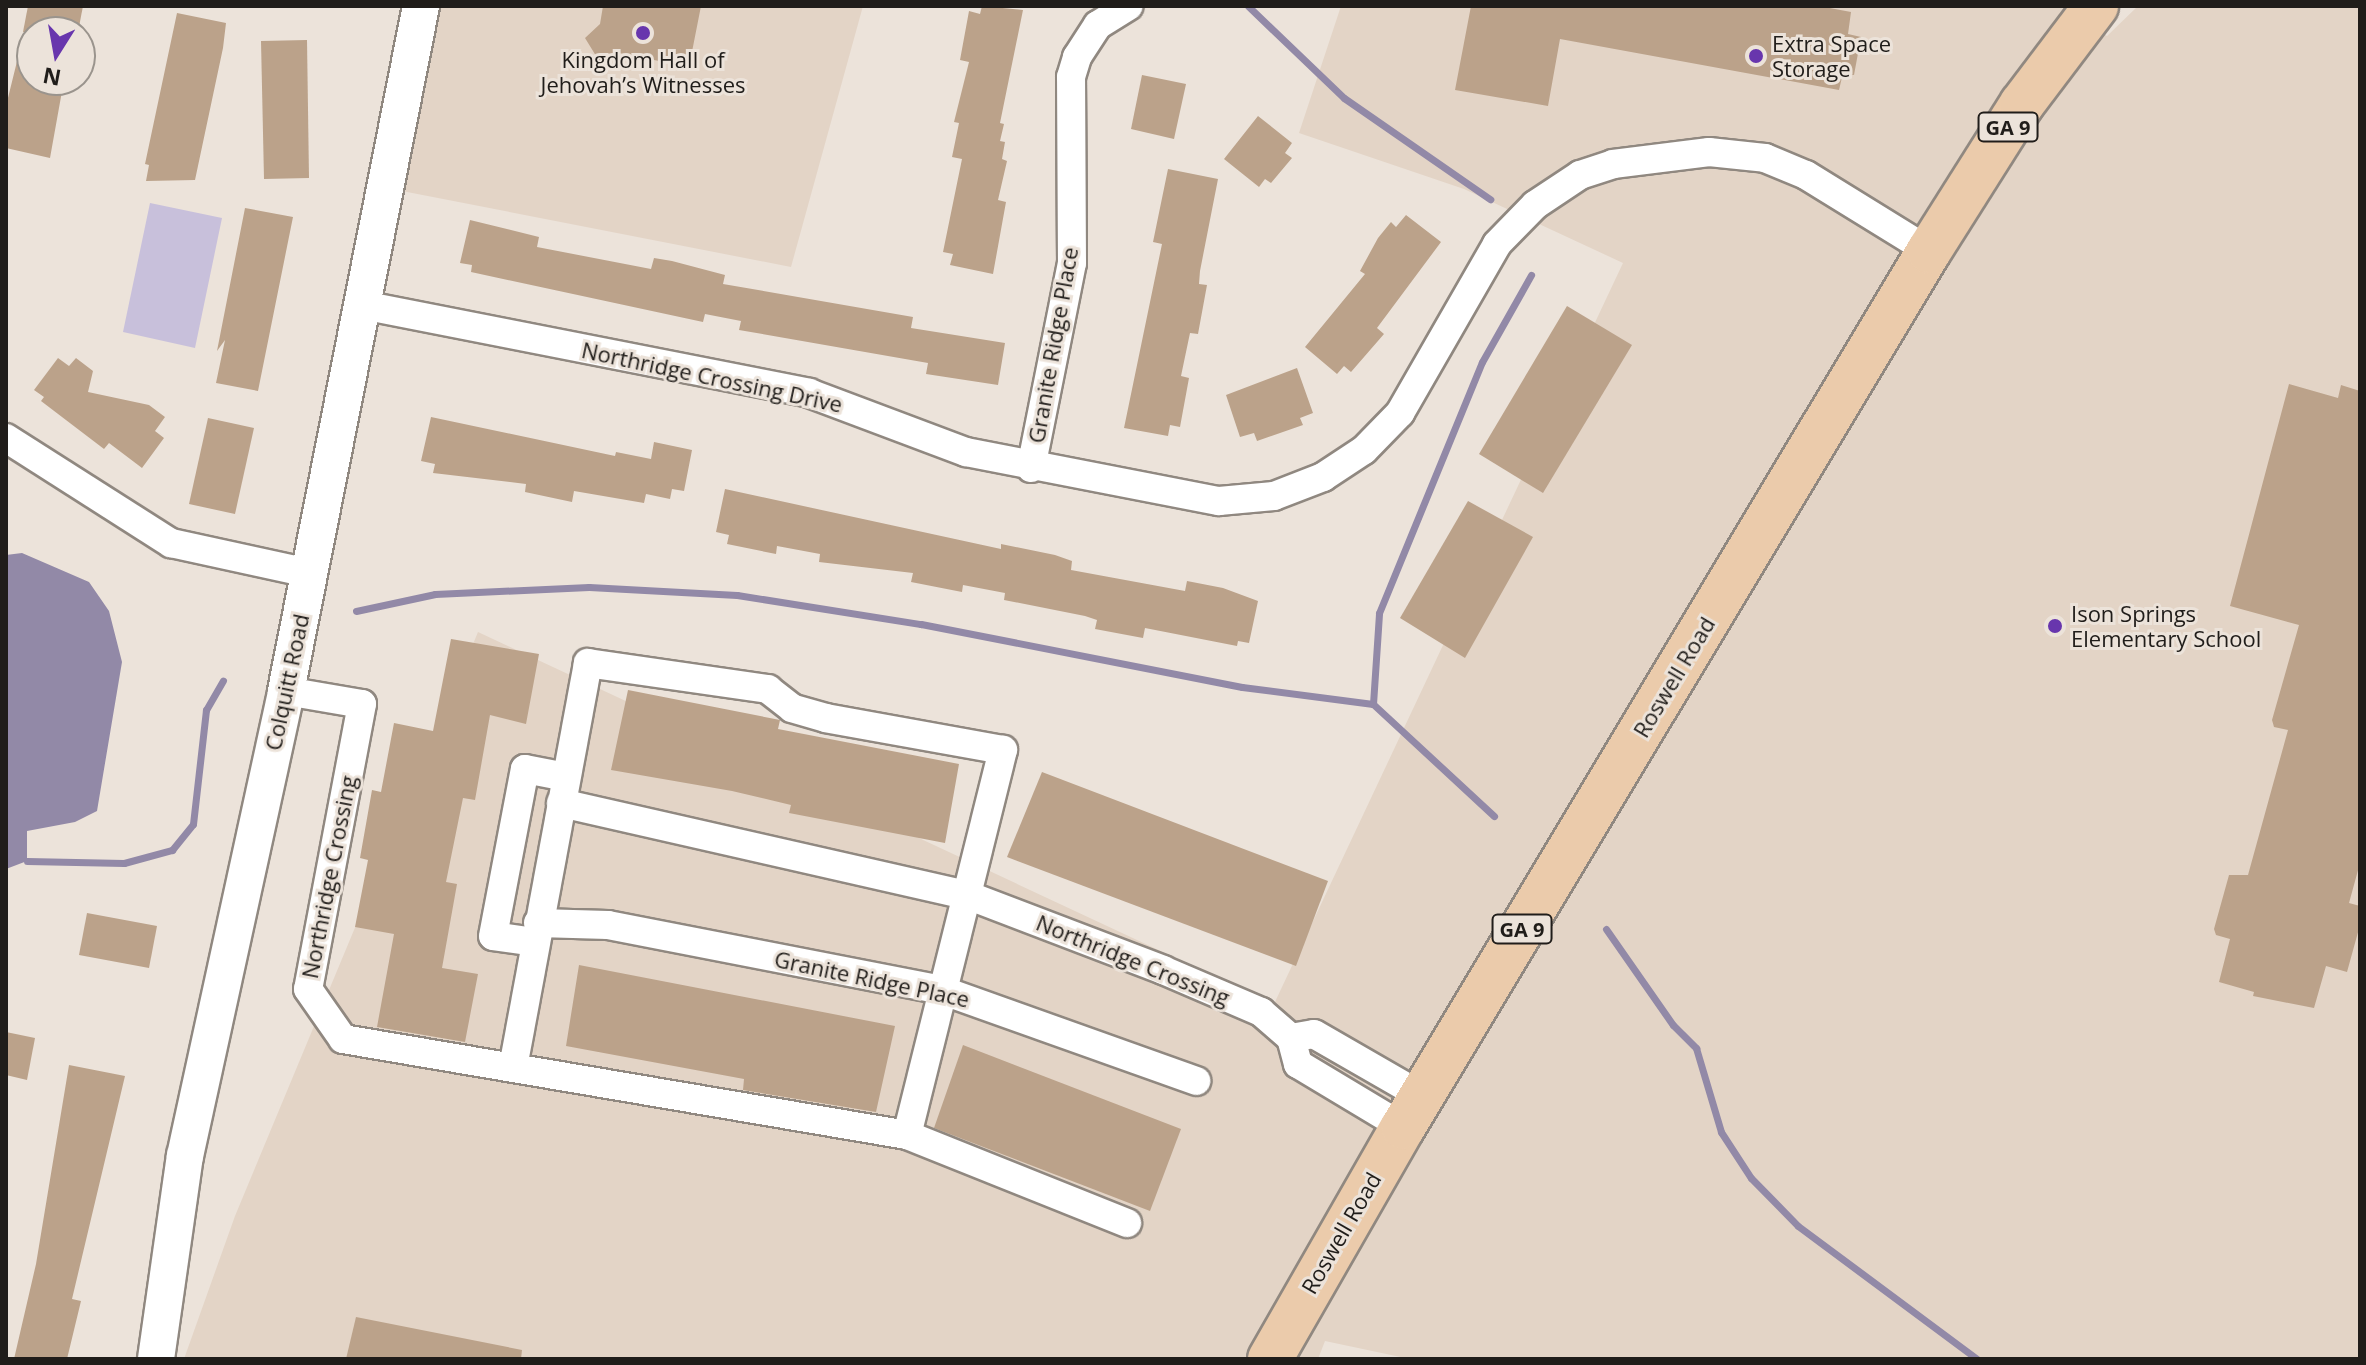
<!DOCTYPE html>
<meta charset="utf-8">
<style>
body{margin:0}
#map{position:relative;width:2366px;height:1365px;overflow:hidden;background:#ece3da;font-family:"Open Sans",sans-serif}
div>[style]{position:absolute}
.built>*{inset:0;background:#e3d4c6}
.green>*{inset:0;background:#c8c0db}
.water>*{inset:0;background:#9289a7}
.stream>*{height:7px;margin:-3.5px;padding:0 3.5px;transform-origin:3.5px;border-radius:3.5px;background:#9289a7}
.building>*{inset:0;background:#bba28a}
.roads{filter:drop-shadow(2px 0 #908880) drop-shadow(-2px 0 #908880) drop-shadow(0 2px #908880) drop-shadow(0 -2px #908880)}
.minor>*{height:28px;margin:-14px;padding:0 14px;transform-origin:14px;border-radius:14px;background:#fff}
.tertiary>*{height:36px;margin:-18px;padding:0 18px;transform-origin:18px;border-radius:18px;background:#fff}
.primary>*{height:44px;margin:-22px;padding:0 22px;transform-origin:22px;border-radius:22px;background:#ebcbab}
.dots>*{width:22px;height:22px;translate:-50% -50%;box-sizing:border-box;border:4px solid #ece3da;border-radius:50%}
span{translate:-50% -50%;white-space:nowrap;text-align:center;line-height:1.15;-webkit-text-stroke:6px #ece3da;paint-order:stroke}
.shield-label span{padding:2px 6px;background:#ece3da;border:2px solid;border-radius:6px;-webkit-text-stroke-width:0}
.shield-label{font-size:20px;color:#201d1a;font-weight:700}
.poi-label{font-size:22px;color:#201d1a}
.left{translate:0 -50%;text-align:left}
.street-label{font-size:22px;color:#201d1a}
.frame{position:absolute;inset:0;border:8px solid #201d1a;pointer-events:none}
.north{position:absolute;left:16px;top:16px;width:80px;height:80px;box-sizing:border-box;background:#ece3da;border:2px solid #9a948d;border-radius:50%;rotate:191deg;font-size:22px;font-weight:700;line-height:32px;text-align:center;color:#201d1a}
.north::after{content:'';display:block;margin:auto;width:28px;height:36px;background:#6836ad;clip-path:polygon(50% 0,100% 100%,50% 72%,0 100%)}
</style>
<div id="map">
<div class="built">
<div style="clip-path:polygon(413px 6px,863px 6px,791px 267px,366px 184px)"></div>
<div style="clip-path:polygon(1341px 6px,2063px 6px,2107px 36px,2138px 6px,2360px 6px,2360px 1359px,1410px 1359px,1325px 1341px,1318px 1359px,184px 1359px,235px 1216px,478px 632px,1274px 1004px,1623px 263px,1464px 189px,1299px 133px)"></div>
</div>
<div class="green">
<div style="clip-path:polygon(150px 203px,222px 218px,195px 348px,123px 332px)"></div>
</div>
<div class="water">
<div style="clip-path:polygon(22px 553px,89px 582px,109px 611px,122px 662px,97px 811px,75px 822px,27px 831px,27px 861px,6px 869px,6px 555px)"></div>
</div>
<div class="stream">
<div style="left:1248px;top:6px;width:133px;rotate:43.8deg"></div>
<div style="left:1344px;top:98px;width:178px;rotate:34.7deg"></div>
<div style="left:356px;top:611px;width:81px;rotate:-12.1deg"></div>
<div style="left:435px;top:594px;width:154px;rotate:-2.6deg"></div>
<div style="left:589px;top:587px;width:148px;rotate:3.1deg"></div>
<div style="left:737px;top:595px;width:186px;rotate:9deg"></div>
<div style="left:921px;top:624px;width:327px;rotate:11.1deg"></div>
<div style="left:1242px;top:687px;width:132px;rotate:7.4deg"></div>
<div style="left:1373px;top:704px;width:165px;rotate:42.8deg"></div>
<div style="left:1373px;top:704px;width:91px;rotate:-86.2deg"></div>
<div style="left:1379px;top:613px;width:271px;rotate:-67.7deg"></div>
<div style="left:1482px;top:362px;width:100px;rotate:-60.6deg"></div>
<div style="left:27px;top:861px;width:97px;rotate:1.2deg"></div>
<div style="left:124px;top:863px;width:50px;rotate:-15.2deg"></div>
<div style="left:172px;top:850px;width:33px;rotate:-51deg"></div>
<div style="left:193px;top:824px;width:115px;rotate:-83.5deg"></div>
<div style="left:206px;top:710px;width:34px;rotate:-60deg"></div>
<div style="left:1606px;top:929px;width:117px;rotate:55.1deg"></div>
<div style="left:1673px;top:1025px;width:33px;rotate:45deg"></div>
<div style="left:1696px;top:1048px;width:88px;rotate:73.4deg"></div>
<div style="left:1721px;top:1132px;width:55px;rotate:56.9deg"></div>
<div style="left:1751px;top:1178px;width:67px;rotate:45.6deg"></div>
<div style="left:1798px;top:1226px;width:223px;rotate:36.6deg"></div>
</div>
<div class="building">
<div style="clip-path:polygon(28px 6px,83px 6px,78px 32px,23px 32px)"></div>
<div style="clip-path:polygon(603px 6px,701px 6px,689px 67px,619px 53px,601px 64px,585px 38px,600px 24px)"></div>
<div style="clip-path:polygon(982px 6px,1023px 10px,1000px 123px,1004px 124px,1000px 141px,1005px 142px,1002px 159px,1007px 161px,998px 200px,1006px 202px,993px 274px,950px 265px,953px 254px,943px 252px,962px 159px,952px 157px,959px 123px,954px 122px,969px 62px,960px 60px,969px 11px,980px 14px)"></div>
<div style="clip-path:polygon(1471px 6px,1819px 6px,1851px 12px,1848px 34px,1861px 37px,1854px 75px,1843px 73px,1839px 90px,1560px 39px,1548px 106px,1455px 90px)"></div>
<div style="clip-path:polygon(177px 13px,226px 23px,223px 48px,195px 180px,146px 181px,149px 165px,145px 164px)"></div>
<div style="clip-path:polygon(307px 40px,309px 178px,264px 179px,261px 41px)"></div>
<div style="clip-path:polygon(22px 41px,32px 42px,32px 80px,64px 80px,50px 158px,6px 148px,6px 106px)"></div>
<div style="clip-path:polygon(1142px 75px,1186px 84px,1174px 139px,1131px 129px)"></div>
<div style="clip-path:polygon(1258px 116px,1292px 143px,1285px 153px,1292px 158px,1271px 183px,1265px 179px,1259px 187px,1224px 159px)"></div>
<div style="clip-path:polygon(1168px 169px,1218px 179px,1200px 271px,1199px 284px,1207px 285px,1198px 334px,1190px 333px,1181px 376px,1189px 378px,1180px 427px,1170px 425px,1168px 436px,1124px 428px,1162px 244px,1153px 242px)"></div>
<div style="clip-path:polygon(245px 208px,293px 217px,258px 391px,216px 383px,225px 340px,217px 351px)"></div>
<div style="clip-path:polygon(1406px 215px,1441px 242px,1377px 328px,1384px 334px,1351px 372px,1344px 366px,1337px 374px,1305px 347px,1365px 274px,1360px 271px,1378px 238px,1391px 222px,1396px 227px)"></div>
<div style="clip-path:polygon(470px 220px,539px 237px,537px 247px,651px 269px,654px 258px,672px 261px,725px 275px,723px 284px,913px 317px,911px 328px,1005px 343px,998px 385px,926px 374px,928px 363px,739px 330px,741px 321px,705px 314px,703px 322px,471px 272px,472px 265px,460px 263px)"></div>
<div style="clip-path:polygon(1567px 306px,1632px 345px,1543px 493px,1479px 454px)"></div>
<div style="clip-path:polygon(58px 358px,69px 366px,76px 358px,93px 371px,88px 392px,149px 405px,165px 417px,155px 431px,164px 438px,142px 468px,109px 443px,104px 449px,41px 401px,44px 397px,34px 390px)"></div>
<div style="clip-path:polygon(1297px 368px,1313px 413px,1300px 418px,1303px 425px,1257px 441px,1254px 433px,1240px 437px,1226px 395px)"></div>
<div style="clip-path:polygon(2289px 384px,2338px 398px,2341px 385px,2360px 391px,2360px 863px,2349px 903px,2360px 906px,2360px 925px,2347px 972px,2326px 966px,2314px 1008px,2253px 996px,2254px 992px,2219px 982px,2230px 939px,2216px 935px,2214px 929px,2229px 875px,2248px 875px,2288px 730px,2274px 727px,2272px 720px,2299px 625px,2230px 606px)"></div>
<div style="clip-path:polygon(431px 417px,615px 456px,616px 452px,651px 459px,654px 442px,692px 450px,684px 491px,672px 489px,670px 499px,646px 494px,644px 503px,574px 491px,572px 502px,525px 492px,526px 484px,433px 473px,435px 464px,421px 461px)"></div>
<div style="clip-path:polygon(208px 418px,254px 428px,235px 514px,189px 504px)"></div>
<div style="clip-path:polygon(725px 489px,1001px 549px,1001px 544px,1055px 555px,1072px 561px,1071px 570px,1185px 591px,1187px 581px,1223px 588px,1258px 601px,1249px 643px,1238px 641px,1237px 646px,1145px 628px,1143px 638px,1095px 629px,1097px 620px,1085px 616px,1004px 600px,1005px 593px,963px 585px,962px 592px,911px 582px,913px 573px,819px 562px,820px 554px,777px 546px,776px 554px,727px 544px,729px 535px,716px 532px)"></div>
<div style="clip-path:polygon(1468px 501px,1533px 537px,1465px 658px,1400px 618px)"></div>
<div style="clip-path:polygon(451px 639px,539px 654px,526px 724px,490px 715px,475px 800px,463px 798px,446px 882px,457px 884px,442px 968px,478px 974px,465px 1042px,377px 1027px,394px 934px,355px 927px,368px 860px,360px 858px,372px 790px,381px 792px,394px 723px,433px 731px)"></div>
<div style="clip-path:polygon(628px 690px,780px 720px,778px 729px,959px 764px,945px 843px,789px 813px,791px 805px,732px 791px,611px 770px)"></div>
<div style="clip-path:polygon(1042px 772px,1328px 881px,1296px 966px,1007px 857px)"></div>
<div style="clip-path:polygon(87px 913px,157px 926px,149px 968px,79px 955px)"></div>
<div style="clip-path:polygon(579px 965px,895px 1026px,876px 1112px,743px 1090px,744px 1079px,566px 1046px)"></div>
<div style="clip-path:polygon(6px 1032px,35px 1038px,27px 1080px,6px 1075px)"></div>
<div style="clip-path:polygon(963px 1045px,1181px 1129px,1150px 1211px,934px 1128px)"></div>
<div style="clip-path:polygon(69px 1065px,125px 1076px,72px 1299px,81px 1301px,67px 1359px,14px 1359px,36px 1264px)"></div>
<div style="clip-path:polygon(356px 1317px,522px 1350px,521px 1359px,346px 1359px)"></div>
</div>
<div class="roads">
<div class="minor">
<div style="left:362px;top:305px;width:456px;rotate:11.1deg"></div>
<div style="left:809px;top:393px;width:168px;rotate:20.6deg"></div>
<div style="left:966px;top:452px;width:258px;rotate:11deg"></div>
<div style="left:1219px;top:501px;width:55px;rotate:-5.2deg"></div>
<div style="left:1274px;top:496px;width:53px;rotate:-21.2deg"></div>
<div style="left:1323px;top:477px;width:49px;rotate:-33.4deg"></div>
<div style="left:1364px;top:450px;width:52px;rotate:-45.8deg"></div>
<div style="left:1400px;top:413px;width:195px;rotate:-60.1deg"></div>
<div style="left:1497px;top:244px;width:54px;rotate:-45.7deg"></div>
<div style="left:1535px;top:205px;width:54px;rotate:-33.7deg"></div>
<div style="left:1580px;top:175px;width:35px;rotate:-18deg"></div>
<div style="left:1613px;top:164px;width:97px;rotate:-7.1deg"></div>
<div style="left:1709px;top:152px;width:56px;rotate:6.1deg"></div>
<div style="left:1765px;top:158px;width:44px;rotate:22.5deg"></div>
<div style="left:1806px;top:175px;width:145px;rotate:31.7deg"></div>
<div style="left:6px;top:438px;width:196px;rotate:32.5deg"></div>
<div style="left:171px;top:543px;width:141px;rotate:12.3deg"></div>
<div style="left:1031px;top:468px;width:209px;rotate:-78.7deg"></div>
<div style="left:1072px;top:263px;width:186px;rotate:-90.3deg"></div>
<div style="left:1071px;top:77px;width:21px;rotate:-73deg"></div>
<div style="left:1077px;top:57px;width:38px;rotate:-57deg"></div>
<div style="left:1098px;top:25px;width:36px;rotate:-32deg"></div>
<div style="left:286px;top:691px;width:77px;rotate:9.7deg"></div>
<div style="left:362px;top:704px;width:290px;rotate:100.7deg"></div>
<div style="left:308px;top:989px;width:61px;rotate:55deg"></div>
<div style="left:343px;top:1039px;width:572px;rotate:9.66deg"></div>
<div style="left:907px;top:1135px;width:397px;rotate:-76deg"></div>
<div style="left:1003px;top:750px;width:180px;rotate:-169.8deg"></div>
<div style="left:826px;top:718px;width:35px;rotate:-164deg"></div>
<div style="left:792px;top:708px;width:31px;rotate:-142deg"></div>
<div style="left:768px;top:689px;width:182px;rotate:-171.8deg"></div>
<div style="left:588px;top:663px;width:411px;rotate:100.5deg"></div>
<div style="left:561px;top:803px;width:416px;rotate:12.8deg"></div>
<div style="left:967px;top:895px;width:210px;rotate:20.9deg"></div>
<div style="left:1163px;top:970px;width:107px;rotate:23.2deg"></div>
<div style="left:1261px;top:1012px;width:40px;rotate:41deg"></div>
<div style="left:1291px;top:1038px;width:27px;rotate:75deg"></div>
<div style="left:1298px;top:1064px;width:122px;rotate:31deg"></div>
<div style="left:538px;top:923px;width:70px;rotate:1.6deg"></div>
<div style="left:608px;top:925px;width:339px;rotate:11deg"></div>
<div style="left:941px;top:990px;width:271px;rotate:19.6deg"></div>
<div style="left:535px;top:942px;width:42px;rotate:-171.9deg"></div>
<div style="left:493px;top:936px;width:170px;rotate:-79.2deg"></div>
<div style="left:525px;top:769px;width:42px;rotate:11deg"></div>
<div style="left:1291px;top:1038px;width:23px;rotate:-10deg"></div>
<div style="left:1314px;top:1034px;width:125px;rotate:29.9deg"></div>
<div style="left:907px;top:1135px;width:237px;rotate:21.8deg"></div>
</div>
<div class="tertiary">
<div style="left:156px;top:1359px;width:205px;rotate:-81.9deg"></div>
<div style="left:185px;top:1156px;width:476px;rotate:-77.7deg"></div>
<div style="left:286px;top:691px;width:698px;rotate:-78.85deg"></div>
</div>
<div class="primary">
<div style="left:1270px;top:1359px;width:267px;rotate:-60.2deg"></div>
<div style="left:1403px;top:1127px;width:1022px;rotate:-59.02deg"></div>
<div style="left:1929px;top:251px;width:174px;rotate:-57.7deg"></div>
<div style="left:2022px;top:104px;width:123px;rotate:-52.9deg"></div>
</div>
</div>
<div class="dots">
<div style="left:643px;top:33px;background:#6836ad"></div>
<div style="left:1756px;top:56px;background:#6836ad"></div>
<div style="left:2055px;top:626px;background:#6836ad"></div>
</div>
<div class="shield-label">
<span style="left:2008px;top:127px">GA 9</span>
<span style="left:1522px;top:929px">GA 9</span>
</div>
<div class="poi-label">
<span class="left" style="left:1772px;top:56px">Extra Space<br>Storage</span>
<span style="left:643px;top:72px">Kingdom Hall of<br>Jehovah’s Witnesses</span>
<span class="left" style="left:2071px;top:626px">Ison Springs<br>Elementary School</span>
</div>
<div class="street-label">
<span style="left:1053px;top:345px;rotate:-80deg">Granite Ridge Place</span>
<span style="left:712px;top:377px;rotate:12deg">Northridge Crossing Drive</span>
<span style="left:1674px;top:677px;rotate:-59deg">Roswell Road</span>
<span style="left:287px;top:682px;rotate:-78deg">Colquitt Road</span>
<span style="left:329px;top:877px;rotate:-79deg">Northridge Crossing</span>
<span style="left:1133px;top:960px;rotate:22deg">Northridge Crossing</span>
<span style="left:872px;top:979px;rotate:12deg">Granite Ridge Place</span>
<span style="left:1341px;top:1233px;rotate:-60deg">Roswell Road</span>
</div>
<div class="frame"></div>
<div class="north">N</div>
</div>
